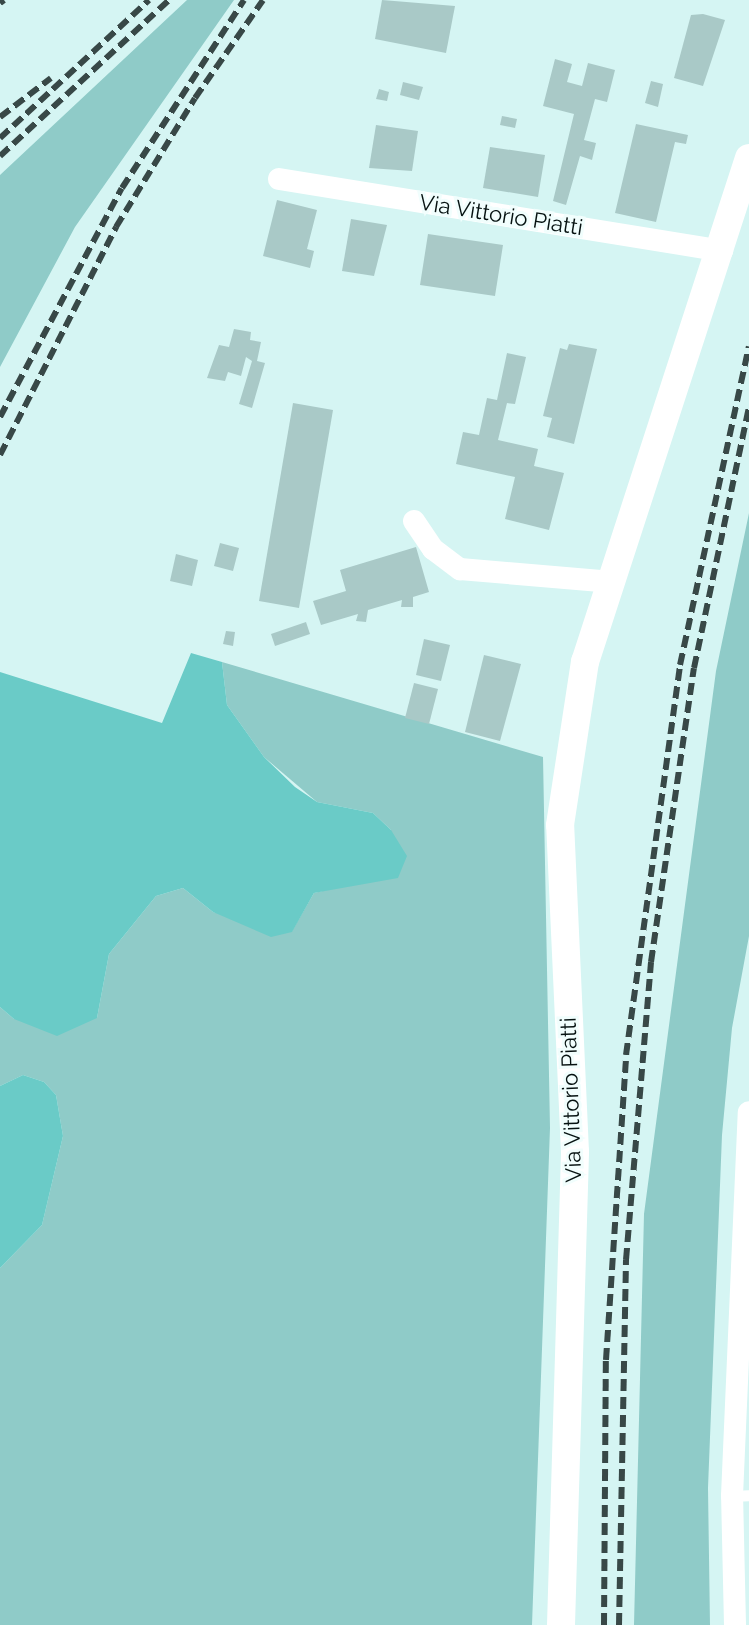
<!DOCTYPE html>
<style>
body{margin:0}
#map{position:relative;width:749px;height:1625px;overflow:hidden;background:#d5f5f3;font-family:Raleway,sans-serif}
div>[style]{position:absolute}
.green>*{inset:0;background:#8fcbc8}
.forest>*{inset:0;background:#6acbc7}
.building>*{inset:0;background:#a9c9c7}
.service>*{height:11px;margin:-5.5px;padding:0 5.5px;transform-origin:5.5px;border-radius:5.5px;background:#fff}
.minor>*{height:22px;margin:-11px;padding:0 11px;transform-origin:11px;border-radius:11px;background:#fff}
.tertiary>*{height:28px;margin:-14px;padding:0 14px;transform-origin:14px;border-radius:14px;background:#fff}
.rail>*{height:6px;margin-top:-3px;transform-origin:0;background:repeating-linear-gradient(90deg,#384847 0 12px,transparent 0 18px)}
span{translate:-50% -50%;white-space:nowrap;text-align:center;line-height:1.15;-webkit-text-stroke:6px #f1fefd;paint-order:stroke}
.street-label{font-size:22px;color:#061211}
</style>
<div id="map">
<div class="green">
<div style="clip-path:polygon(187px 0,234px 0,75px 227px,0 367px,0 175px)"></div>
<div style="clip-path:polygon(749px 513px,749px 936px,732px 1028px,722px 1135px,708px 1488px,710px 1625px,634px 1625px,644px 1214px,716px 671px)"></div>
<div style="clip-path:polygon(222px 662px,543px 757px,550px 1128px,532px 1625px,0 1625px,0 1268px,42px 1225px,63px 1136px,56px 1095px,44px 1082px,23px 1075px,0 1086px,0 1007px,14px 1019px,97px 1018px,109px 954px,156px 896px,183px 888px,213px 912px,292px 931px,314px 893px,339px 887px,391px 830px,373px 813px,317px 802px,264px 757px,227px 705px)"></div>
</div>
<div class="forest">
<div style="clip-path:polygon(191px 653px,222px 662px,227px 705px,264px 757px,295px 787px,317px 802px,373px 813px,391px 830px,407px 856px,398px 878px,314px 893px,292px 932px,271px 937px,213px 912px,183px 888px,156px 896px,109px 954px,97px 1018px,57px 1036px,14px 1019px,0 1007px,0 672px,162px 723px)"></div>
<div style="clip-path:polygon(23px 1075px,44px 1082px,56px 1095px,63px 1136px,42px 1225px,0 1268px,0 1086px)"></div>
</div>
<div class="building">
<div style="clip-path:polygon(382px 0,455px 6px,446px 53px,375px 39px)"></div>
<div style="clip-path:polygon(703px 14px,725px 20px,703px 86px,674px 78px,691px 15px)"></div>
<div style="clip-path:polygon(555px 59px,572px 64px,567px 82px,582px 86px,588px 63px,615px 70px,607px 102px,595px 99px,584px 140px,596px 143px,592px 160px,580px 156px,566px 205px,553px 201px,574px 114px,543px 106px)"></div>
<div style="clip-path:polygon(651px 81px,663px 84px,658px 107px,645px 103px)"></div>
<div style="clip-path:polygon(403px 82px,423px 87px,419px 100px,400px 95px)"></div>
<div style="clip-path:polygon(379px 89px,389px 92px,387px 101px,376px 99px)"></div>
<div style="clip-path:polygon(502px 116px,517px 119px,515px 128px,500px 125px)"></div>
<div style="clip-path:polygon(636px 124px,688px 135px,686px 144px,675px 142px,656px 222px,615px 213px)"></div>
<div style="clip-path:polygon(376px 125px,418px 131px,412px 171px,369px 168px)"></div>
<div style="clip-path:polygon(490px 147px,545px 155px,538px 197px,483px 188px)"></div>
<div style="clip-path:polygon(277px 200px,317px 210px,307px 249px,314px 251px,310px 268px,263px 256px)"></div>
<div style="clip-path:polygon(351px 219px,387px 225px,374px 276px,342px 271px)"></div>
<div style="clip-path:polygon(428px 234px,503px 245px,495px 296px,420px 285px)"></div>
<div style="clip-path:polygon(234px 329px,251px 332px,250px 340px,261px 342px,257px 361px,265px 363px,252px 408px,239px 404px,252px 361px,246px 357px,241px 376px,228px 372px,225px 381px,207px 378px,219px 345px,229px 347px)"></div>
<div style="clip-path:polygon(569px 344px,597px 349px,574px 444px,547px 437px,552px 418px,543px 416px,560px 348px,567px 350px)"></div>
<div style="clip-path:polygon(507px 353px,526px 357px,515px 404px,507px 403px,498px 440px,538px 449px,534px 466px,564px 473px,549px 530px,505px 519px,515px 477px,456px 464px,463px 432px,479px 435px,487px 398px,497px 400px)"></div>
<div style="clip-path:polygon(293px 403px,333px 410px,299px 608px,259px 601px)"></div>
<div style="clip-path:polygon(220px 543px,239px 548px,233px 571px,214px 566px)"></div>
<div style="clip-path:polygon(416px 547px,429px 592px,413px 597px,413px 607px,401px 607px,402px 600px,368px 610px,366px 622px,356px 621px,358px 614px,321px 625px,313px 601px,346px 591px,340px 570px)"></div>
<div style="clip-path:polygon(176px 554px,198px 560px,192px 586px,170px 581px)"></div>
<div style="clip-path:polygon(306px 622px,310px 634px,275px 646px,271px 634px)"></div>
<div style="clip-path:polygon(226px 631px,235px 632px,233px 646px,223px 644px)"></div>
<div style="clip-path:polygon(424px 639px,450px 645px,441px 681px,416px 675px)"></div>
<div style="clip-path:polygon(484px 655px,521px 664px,500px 741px,465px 732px)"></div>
<div style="clip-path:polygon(414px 683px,438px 689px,429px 724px,405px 718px)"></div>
</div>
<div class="service">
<div style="left:732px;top:1496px;width:17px;rotate:-3deg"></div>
</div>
<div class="minor">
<div style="left:279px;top:179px;width:449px;rotate:9.2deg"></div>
<div style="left:414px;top:521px;width:34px;rotate:56deg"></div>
<div style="left:433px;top:549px;width:34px;rotate:37deg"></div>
<div style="left:460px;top:569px;width:153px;rotate:4.9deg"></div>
<div style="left:735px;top:1625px;width:129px;rotate:-91.3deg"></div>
<div style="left:732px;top:1496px;width:384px;rotate:-87.5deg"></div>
</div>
<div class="tertiary">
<div style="left:561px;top:1625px;width:473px;rotate:-88.3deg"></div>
<div style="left:575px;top:1152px;width:327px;rotate:-92.6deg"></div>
<div style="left:560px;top:825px;width:165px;rotate:-81.3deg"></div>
<div style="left:585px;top:662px;width:530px;rotate:-71.98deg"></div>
</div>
<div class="rail">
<div style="left:0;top:3px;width:5px;rotate:-37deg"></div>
<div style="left:0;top:117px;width:64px;rotate:-37.4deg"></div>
<div style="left:0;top:138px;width:203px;rotate:-42.8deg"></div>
<div style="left:0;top:156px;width:230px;rotate:-42.7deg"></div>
<div style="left:0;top:417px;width:259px;rotate:-62deg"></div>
<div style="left:122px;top:188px;width:224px;rotate:-57deg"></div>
<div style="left:0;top:455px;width:256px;rotate:-63deg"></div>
<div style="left:116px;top:227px;width:151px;rotate:-58.5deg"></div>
<div style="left:195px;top:98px;width:119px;rotate:-55.2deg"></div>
<div style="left:604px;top:1625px;width:265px;rotate:-89.6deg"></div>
<div style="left:606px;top:1360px;width:306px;rotate:-86.2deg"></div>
<div style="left:626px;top:1055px;width:394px;rotate:-82.1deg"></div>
<div style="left:680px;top:665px;width:326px;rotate:-77.8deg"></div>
<div style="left:619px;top:1625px;width:365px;rotate:-88.9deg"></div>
<div style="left:626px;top:1260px;width:299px;rotate:-85.2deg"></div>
<div style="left:651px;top:962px;width:297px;rotate:-81.7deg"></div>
<div style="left:694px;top:668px;width:266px;rotate:-78.1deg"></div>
</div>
<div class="street-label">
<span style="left:501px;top:215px;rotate:9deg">Via Vittorio Piatti</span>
<span style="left:571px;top:1100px;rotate:-92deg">Via Vittorio Piatti</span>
</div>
</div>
